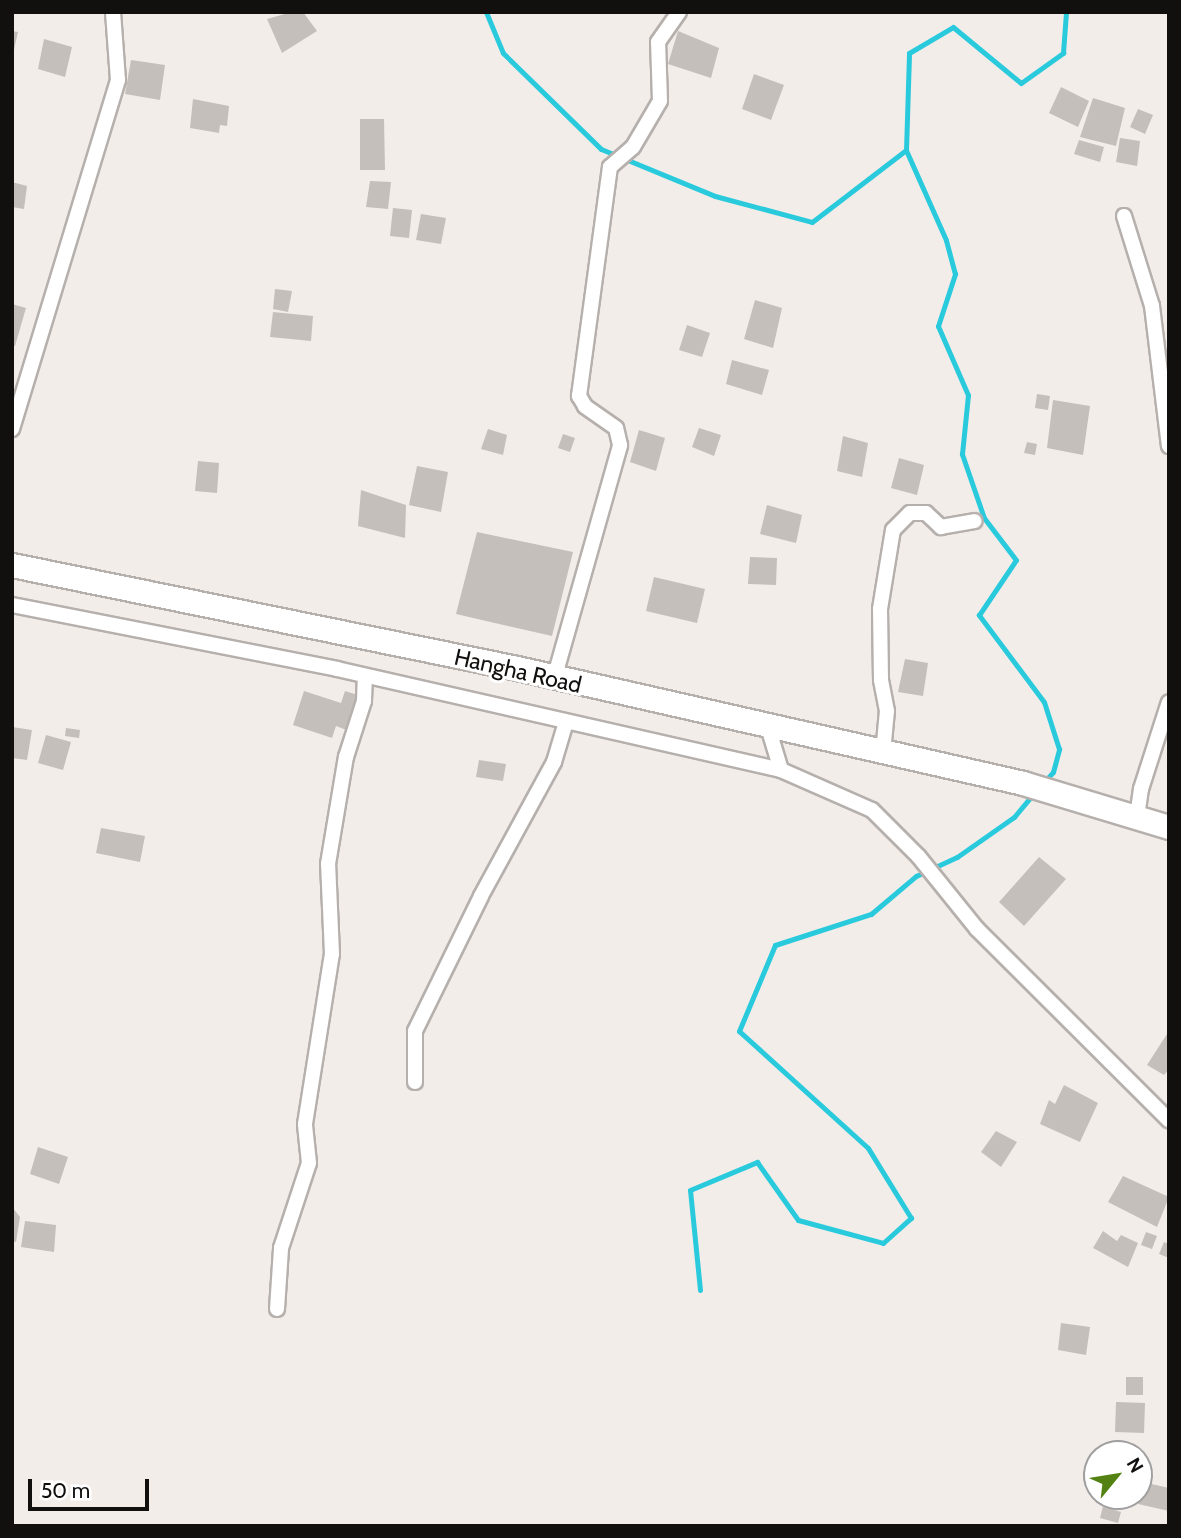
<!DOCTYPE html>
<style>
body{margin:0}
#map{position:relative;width:1181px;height:1538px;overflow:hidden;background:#f3edea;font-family:Cabin,sans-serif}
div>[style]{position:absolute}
.stream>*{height:5px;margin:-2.5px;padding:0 2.5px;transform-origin:2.5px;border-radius:2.5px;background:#2acadd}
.building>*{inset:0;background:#c4bfbb}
.roads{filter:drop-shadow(2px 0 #b6b0ad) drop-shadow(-2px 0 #b6b0ad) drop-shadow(0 2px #b6b0ad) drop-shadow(0 -2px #b6b0ad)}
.minor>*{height:14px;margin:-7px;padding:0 7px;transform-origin:7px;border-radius:7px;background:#fff}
.trunk>*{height:23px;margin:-11.5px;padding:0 11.5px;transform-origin:11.5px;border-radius:11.5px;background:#fff}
span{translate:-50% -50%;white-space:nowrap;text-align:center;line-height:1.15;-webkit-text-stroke:6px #fff;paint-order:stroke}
.street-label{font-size:23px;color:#12100f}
.frame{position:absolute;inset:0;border:14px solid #12100f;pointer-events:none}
.north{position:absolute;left:1083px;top:1440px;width:70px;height:70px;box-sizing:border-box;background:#fff;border:2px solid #a09f9f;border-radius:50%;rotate:60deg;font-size:19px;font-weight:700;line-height:28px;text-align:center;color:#12100f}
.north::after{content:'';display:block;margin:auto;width:24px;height:32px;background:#538212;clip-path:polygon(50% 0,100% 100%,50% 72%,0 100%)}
.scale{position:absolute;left:28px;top:1479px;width:121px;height:32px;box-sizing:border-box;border:4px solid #12100f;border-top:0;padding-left:9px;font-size:21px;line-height:24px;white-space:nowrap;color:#12100f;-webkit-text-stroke:5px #fff;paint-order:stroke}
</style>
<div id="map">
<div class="stream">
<div style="left:486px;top:12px;width:44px;rotate:67.5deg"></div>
<div style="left:503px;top:53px;width:137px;rotate:44.4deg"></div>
<div style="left:601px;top:149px;width:123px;rotate:22.4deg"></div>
<div style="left:715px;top:196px;width:100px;rotate:15deg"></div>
<div style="left:812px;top:222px;width:118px;rotate:-37.5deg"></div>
<div style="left:1044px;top:782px;width:13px;rotate:-48deg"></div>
<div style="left:1053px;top:772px;width:24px;rotate:-75deg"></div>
<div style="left:1059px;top:749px;width:49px;rotate:-107.7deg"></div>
<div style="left:1044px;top:702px;width:109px;rotate:-126.8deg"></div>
<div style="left:979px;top:615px;width:66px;rotate:-56.1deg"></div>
<div style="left:1016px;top:560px;width:53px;rotate:-127.3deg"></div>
<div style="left:984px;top:518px;width:68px;rotate:-109deg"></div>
<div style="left:962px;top:454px;width:59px;rotate:-84.2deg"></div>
<div style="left:968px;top:395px;width:75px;rotate:-113.5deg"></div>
<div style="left:938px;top:326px;width:55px;rotate:-71.9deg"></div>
<div style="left:955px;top:274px;width:35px;rotate:-105deg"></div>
<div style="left:946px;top:240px;width:98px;rotate:-114deg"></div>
<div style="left:906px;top:150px;width:97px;rotate:-88.2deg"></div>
<div style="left:909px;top:53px;width:51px;rotate:-30.6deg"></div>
<div style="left:953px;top:27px;width:88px;rotate:39.5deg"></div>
<div style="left:1021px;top:83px;width:52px;rotate:-35.5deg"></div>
<div style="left:1063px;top:53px;width:41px;rotate:-85.8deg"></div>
<div style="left:700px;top:1290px;width:100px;rotate:-95.7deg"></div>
<div style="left:690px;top:1190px;width:73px;rotate:-22.7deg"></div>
<div style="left:757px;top:1162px;width:71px;rotate:54.7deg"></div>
<div style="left:798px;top:1220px;width:88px;rotate:15.1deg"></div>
<div style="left:883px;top:1243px;width:38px;rotate:-42deg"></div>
<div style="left:911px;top:1218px;width:82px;rotate:-121.6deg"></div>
<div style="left:868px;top:1148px;width:174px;rotate:-137.8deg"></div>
<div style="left:739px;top:1031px;width:93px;rotate:-67.3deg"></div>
<div style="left:775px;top:945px;width:101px;rotate:-17.9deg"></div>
<div style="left:871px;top:914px;width:59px;rotate:-40.2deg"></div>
<div style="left:916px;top:876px;width:45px;rotate:-24.9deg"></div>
<div style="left:957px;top:857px;width:70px;rotate:-35.1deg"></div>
<div style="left:1014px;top:817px;width:33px;rotate:-50deg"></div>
</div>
<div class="building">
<div style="clip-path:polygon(292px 12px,303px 12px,317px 31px,282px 53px,267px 19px)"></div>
<div style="clip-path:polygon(12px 31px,18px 32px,13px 54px,12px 54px)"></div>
<div style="clip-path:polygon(678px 31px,719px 48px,711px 78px,668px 64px)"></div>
<div style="clip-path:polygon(44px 39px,72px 47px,65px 77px,38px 69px)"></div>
<div style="clip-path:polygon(131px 60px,165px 65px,160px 100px,125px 94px)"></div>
<div style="clip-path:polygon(754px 74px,784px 85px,771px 120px,742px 109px)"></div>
<div style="clip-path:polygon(1061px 87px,1089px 101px,1078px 127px,1049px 113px)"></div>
<div style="clip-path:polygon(1093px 98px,1125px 108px,1116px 146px,1080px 137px)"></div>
<div style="clip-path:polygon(193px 99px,229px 106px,227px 126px,220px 125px,219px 133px,190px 128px)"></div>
<div style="clip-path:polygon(1138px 109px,1153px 115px,1145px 134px,1130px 127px)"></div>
<div style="clip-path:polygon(360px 119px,384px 119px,385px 170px,360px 170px)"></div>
<div style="clip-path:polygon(1120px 138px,1140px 141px,1137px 166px,1116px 162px)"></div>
<div style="clip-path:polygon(1079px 140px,1104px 147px,1100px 162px,1074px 154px)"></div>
<div style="clip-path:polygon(370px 181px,391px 182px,388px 209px,366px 207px)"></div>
<div style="clip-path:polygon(12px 182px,27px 186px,24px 209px,12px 207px)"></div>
<div style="clip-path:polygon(393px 208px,412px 210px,409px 238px,390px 236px)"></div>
<div style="clip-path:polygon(421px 214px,446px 218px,441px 244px,416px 240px)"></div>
<div style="clip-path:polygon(275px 289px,292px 291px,288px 312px,273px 309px)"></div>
<div style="clip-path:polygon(755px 300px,782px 308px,773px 348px,744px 339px)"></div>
<div style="clip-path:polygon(12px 304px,26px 308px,15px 346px,12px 345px)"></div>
<div style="clip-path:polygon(273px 312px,313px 316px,311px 341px,270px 337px)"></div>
<div style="clip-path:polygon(687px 325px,710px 333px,702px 357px,679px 350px)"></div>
<div style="clip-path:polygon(732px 360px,769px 370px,762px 395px,726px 384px)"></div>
<div style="clip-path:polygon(1037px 394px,1050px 396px,1048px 410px,1035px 408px)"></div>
<div style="clip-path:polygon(1053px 400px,1090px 406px,1083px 455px,1047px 448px)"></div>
<div style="clip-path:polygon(699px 428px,721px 435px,714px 456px,692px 447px)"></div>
<div style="clip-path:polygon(488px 429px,507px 435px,503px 455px,481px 449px)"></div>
<div style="clip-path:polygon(639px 430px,665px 438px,656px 471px,630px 462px)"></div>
<div style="clip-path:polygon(563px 434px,575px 438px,570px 452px,558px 448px)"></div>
<div style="clip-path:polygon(843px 436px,868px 443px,862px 477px,837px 471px)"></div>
<div style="clip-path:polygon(1027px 442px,1037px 444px,1035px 455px,1024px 453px)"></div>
<div style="clip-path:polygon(899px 458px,924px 465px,917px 495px,891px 488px)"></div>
<div style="clip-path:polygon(198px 461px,219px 463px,217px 493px,195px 491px)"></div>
<div style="clip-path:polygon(417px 466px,448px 472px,441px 512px,409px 505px)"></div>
<div style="clip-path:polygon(361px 490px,406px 505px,405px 538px,358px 526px)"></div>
<div style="clip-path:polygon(767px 505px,802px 515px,796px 543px,760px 534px)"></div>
<div style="clip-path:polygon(477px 532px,573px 552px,552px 636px,456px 614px)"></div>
<div style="clip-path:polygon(750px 557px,777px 558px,776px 585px,748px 584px)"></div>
<div style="clip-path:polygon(654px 577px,705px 589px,697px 623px,646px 611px)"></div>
<div style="clip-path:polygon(905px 659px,928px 663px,923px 696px,898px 692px)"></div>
<div style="clip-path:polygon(304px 691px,341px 703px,345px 691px,361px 696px,349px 731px,336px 726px,332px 738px,293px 725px)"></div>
<div style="clip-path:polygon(12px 727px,32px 730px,27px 760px,12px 758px)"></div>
<div style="clip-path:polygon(66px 728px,80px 730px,79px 738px,65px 736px)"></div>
<div style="clip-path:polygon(46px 735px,71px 742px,63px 770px,38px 763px)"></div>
<div style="clip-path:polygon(479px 760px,506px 764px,503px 781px,476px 777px)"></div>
<div style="clip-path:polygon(101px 828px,145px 836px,140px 862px,96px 853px)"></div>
<div style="clip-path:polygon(1039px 857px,1066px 879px,1024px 926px,999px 902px)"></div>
<div style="clip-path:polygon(1167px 1034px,1169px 1069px,1164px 1075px,1147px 1065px)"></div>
<div style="clip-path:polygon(1064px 1085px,1098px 1103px,1080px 1142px,1040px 1124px,1049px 1100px,1055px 1104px)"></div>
<div style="clip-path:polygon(996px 1131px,1017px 1142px,1001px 1167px,981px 1152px)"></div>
<div style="clip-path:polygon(38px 1147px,68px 1157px,59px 1184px,30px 1174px)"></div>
<div style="clip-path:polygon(1123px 1176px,1169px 1197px,1157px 1227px,1108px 1202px)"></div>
<div style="clip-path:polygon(12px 1207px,20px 1217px,16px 1242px,12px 1241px)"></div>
<div style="clip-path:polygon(25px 1221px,56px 1225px,54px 1252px,21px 1247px)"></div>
<div style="clip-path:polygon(1103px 1231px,1117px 1241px,1121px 1235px,1138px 1243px,1128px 1267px,1093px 1248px)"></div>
<div style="clip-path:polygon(1146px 1232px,1157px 1236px,1152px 1249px,1141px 1245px)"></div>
<div style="clip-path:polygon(1164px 1242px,1169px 1244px,1169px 1258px,1159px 1254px)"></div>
<div style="clip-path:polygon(1061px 1323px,1090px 1327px,1086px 1355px,1058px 1350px)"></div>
<div style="clip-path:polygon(1126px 1377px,1143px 1377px,1143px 1395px,1126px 1395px)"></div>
<div style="clip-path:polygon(1116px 1402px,1145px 1403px,1144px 1433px,1115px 1432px)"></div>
<div style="clip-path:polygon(1143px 1482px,1169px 1488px,1169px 1511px,1138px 1504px)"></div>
<div style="clip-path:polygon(1103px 1506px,1121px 1512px,1118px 1523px,1100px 1518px)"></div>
</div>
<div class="roads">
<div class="minor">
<div style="left:1124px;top:216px;width:94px;rotate:72.7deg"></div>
<div style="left:1152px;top:306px;width:141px;rotate:83.1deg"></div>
<div style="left:12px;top:429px;width:365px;rotate:-73.1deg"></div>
<div style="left:118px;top:80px;width:68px;rotate:-94.2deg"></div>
<div style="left:12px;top:605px;width:331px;rotate:11.1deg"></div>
<div style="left:337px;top:669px;width:455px;rotate:12.8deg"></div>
<div style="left:554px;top:679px;width:243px;rotate:-74.2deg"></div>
<div style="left:620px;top:445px;width:17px;rotate:-103deg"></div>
<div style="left:616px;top:428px;width:38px;rotate:-145deg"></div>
<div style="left:585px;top:406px;width:12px;rotate:-121deg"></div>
<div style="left:579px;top:396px;width:231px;rotate:-82.3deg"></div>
<div style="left:610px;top:167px;width:30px;rotate:-41deg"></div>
<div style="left:633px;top:147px;width:53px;rotate:-59.6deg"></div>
<div style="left:660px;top:101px;width:59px;rotate:-91.9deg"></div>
<div style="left:658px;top:42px;width:37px;rotate:-55deg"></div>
<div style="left:768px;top:727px;width:45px;rotate:73.2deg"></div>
<div style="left:781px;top:770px;width:99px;rotate:23.7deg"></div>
<div style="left:872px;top:810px;width:66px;rotate:45deg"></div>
<div style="left:919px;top:857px;width:92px;rotate:51.1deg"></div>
<div style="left:977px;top:929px;width:271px;rotate:44.9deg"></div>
<div style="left:883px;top:753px;width:42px;rotate:-84.6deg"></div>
<div style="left:887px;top:711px;width:32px;rotate:-101deg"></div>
<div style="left:881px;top:680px;width:71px;rotate:-90.8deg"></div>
<div style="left:880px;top:609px;width:80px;rotate:-80.7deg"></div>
<div style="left:893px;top:530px;width:24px;rotate:-45deg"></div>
<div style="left:910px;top:513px;width:16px"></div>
<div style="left:926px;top:513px;width:21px;rotate:43deg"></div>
<div style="left:941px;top:527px;width:34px;rotate:-10deg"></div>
<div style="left:1137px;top:817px;width:28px;rotate:-82deg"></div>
<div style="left:1141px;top:789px;width:91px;rotate:-72.2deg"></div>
<div style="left:415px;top:1082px;width:51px;rotate:-90deg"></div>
<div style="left:415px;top:1031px;width:150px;rotate:-63.9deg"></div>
<div style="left:481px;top:896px;width:153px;rotate:-61.4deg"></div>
<div style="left:554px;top:762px;width:42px;rotate:-73.3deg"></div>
<div style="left:277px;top:1309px;width:61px;rotate:-86.2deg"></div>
<div style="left:281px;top:1248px;width:89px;rotate:-71.8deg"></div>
<div style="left:309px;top:1163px;width:39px;rotate:-96deg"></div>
<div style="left:305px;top:1124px;width:172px;rotate:-81deg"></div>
<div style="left:332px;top:954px;width:90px;rotate:-92.5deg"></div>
<div style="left:328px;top:864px;width:109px;rotate:-80.5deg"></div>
<div style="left:346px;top:757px;width:59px;rotate:-72.2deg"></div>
<div style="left:364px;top:701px;width:25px;rotate:-88deg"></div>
</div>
<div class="trunk">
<div style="left:12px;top:565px;width:515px;rotate:11.53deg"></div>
<div style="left:517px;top:668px;width:519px;rotate:12.8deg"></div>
<div style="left:1023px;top:783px;width:152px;rotate:16.8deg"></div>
</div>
</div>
<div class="street-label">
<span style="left:518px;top:671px;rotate:13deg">Hangha Road</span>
</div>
<div class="frame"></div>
<div class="north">N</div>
<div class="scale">50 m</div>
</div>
